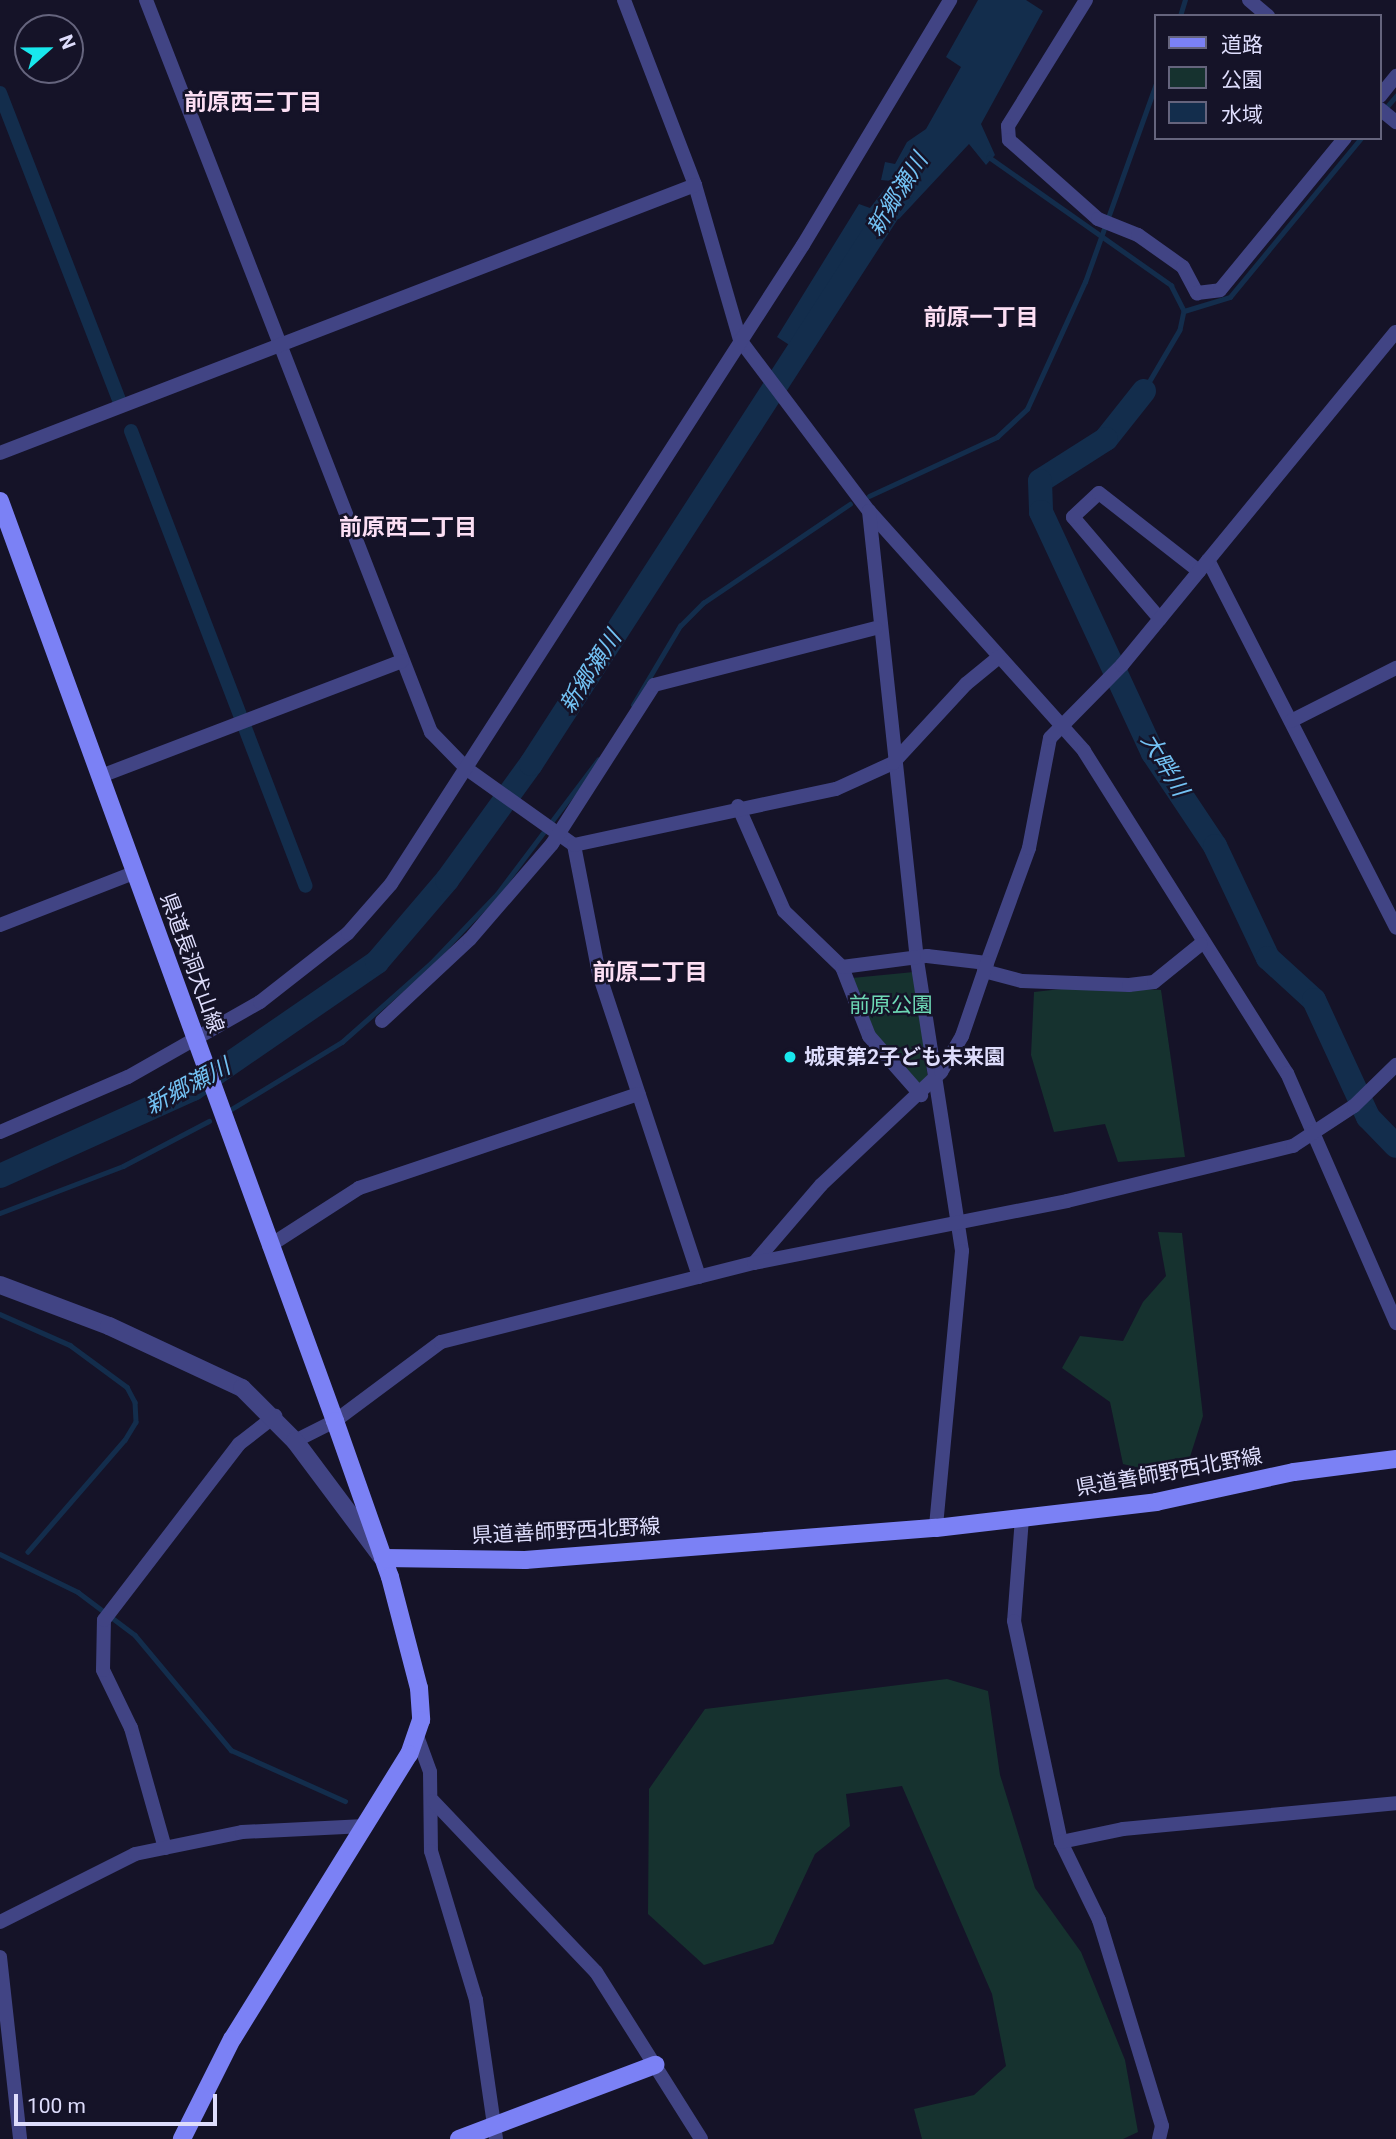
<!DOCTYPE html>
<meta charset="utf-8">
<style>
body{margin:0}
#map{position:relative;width:1396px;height:2139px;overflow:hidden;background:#151328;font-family:Roboto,"Noto Sans JP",sans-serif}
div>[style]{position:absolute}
.green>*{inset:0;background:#16322f}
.water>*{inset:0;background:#132d4c}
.stream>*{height:4.5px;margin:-2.25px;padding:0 2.25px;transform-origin:2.25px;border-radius:2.25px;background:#132d4c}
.canal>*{height:14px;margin:-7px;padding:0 7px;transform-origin:7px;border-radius:7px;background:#132d4c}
.river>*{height:24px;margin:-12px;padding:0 12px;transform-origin:12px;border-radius:12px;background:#132d4c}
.minor>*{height:14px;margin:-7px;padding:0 7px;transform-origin:7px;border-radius:7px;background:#414484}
.tertiary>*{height:18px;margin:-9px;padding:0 9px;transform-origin:9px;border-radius:9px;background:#414484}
.secondary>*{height:18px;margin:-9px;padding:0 9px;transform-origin:9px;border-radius:9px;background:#7b81f5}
.dots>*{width:19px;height:19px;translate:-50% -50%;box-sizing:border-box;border:4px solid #151328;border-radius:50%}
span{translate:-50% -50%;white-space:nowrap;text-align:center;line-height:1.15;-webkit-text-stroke:5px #151328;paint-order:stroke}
.street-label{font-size:21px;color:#deddfc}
.park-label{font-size:21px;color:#6dd8b5}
.poi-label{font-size:21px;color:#deddfc;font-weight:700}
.left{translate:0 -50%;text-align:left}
.neighbourhood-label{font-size:23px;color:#fcdff4;font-weight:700}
.water-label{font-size:23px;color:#73c2f4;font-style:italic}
.legend{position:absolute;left:1154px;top:14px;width:228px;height:126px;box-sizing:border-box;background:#151328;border:2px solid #65647d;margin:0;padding:9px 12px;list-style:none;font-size:21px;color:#deddfc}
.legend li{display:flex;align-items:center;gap:14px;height:35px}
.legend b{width:35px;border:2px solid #65647d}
.north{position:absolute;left:14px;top:14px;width:70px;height:70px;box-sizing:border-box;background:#151328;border:2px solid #65647d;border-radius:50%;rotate:69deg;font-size:19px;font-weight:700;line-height:28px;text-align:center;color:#deddfc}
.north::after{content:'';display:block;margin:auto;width:24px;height:32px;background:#18e8ed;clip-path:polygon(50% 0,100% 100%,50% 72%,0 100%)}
.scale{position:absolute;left:14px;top:2094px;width:203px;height:32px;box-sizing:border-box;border:4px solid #deddfc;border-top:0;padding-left:9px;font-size:21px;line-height:24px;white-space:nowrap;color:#deddfc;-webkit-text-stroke:5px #151328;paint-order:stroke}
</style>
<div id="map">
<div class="green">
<div style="clip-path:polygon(914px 972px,928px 1079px,920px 1087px,871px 1029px,852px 978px)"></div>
<div style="clip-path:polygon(1088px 986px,1161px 990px,1185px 1157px,1118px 1162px,1105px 1124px,1054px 1132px,1031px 1055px,1034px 992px)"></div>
<div style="clip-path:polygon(1158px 1232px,1182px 1233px,1203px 1416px,1189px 1460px,1150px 1471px,1123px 1464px,1110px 1402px,1062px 1368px,1080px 1336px,1123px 1341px,1143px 1302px,1166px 1276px)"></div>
<div style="clip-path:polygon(947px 1679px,988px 1691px,1000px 1775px,1035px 1888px,1081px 1952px,1125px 2060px,1138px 2132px,1123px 2139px,922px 2139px,914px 2109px,974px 2095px,1006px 2066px,992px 1994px,902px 1786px,846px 1794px,850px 1826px,815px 1854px,773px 1944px,704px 1965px,648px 1914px,649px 1789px,705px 1709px)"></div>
</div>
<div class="water">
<div style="clip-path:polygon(978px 0,1026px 0,1043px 11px,981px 124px,995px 155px,986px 165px,969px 144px,899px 219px,879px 217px,791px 346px,777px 337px,859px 204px,870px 208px,891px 181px,881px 180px,885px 162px,895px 164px,907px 142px,926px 129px,961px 67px,946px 57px)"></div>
</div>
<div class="stream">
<div style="left:1180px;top:16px;width:17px;rotate:-73deg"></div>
<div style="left:1385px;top:109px;width:17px;rotate:-50deg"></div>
<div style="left:989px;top:157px;width:223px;rotate:35.1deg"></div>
<div style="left:1171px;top:285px;width:29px;rotate:63deg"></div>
<div style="left:1184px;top:311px;width:19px;rotate:102deg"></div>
<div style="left:1180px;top:330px;width:71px;rotate:120.5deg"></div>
<div style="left:1184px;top:311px;width:48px;rotate:-16.9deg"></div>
<div style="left:1230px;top:297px;width:206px;rotate:-50.5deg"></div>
<div style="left:869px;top:496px;width:141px;rotate:-24.7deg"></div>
<div style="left:997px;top:437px;width:41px;rotate:-43deg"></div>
<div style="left:1027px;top:409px;width:140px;rotate:-65.5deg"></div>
<div style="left:1085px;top:282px;width:210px;rotate:-70.3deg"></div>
<div style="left:633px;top:705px;width:92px;rotate:-59.3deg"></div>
<div style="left:680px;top:626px;width:33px;rotate:-45deg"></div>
<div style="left:703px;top:603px;width:177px;rotate:-34deg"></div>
<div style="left:230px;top:1110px;width:131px;rotate:-31.3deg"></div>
<div style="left:342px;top:1042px;width:119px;rotate:-41.6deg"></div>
<div style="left:431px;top:963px;width:95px;rotate:-46.3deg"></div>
<div style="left:497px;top:894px;width:168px;rotate:-53deg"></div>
<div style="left:0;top:1213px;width:132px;rotate:-20.9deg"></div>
<div style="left:123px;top:1166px;width:97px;rotate:-27.6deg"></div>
<div style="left:0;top:1314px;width:77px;rotate:23.9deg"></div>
<div style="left:70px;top:1345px;width:71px;rotate:36.4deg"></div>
<div style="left:127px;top:1387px;width:17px;rotate:62deg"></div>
<div style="left:135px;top:1402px;width:20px;rotate:87deg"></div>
<div style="left:136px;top:1422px;width:21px;rotate:121deg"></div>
<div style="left:125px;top:1440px;width:148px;rotate:130.9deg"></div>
<div style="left:0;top:1554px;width:87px;rotate:26deg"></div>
<div style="left:78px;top:1592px;width:71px;rotate:37deg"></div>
<div style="left:135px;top:1635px;width:150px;rotate:50.1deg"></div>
<div style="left:231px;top:1750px;width:125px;rotate:24.1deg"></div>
</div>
<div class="canal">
<div style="left:0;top:93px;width:329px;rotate:68.8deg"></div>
<div style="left:131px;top:431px;width:487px;rotate:69deg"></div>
</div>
<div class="river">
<div style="left:1144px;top:391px;width:61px;rotate:128.4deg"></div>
<div style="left:1106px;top:439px;width:78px;rotate:147.5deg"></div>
<div style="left:1040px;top:481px;width:31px;rotate:88deg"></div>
<div style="left:1041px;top:512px;width:266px;rotate:65.1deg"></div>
<div style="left:1153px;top:753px;width:112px;rotate:56.3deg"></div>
<div style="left:1215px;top:846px;width:124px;rotate:64.7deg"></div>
<div style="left:1268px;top:958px;width:62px;rotate:42.4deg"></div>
<div style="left:1314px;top:1000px;width:129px;rotate:65.2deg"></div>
<div style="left:1368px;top:1117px;width:40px;rotate:46deg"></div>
<div style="left:0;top:1176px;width:212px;rotate:-24.3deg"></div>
<div style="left:193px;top:1089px;width:224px;rotate:-34.6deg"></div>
<div style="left:377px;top:962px;width:108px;rotate:-49.5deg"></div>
<div style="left:447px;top:880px;width:143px;rotate:-54.1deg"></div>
<div style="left:531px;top:764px;width:685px;rotate:-57.1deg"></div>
</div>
<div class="minor">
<div style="left:146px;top:0;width:786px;rotate:68.73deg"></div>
<div style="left:431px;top:732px;width:52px;rotate:45.8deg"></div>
<div style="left:467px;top:769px;width:131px;rotate:35.4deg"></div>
<div style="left:574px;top:845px;width:131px;rotate:79deg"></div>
<div style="left:599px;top:974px;width:319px;rotate:71.7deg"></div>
<div style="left:624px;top:0;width:198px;rotate:69deg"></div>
<div style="left:695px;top:185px;width:161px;rotate:73.8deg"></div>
<div style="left:740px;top:340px;width:214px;rotate:53deg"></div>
<div style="left:869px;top:511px;width:322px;rotate:48.1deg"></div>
<div style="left:1084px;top:751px;width:381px;rotate:57.8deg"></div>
<div style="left:1287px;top:1073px;width:273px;rotate:66.4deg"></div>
<div style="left:1086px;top:0;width:148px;rotate:121.8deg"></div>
<div style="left:1008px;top:126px;width:14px;rotate:86deg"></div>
<div style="left:1009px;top:140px;width:119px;rotate:41.6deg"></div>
<div style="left:1098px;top:219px;width:43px;rotate:21.8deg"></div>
<div style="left:1138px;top:235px;width:55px;rotate:35.4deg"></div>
<div style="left:1183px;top:267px;width:30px;rotate:62deg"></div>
<div style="left:1197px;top:293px;width:23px;rotate:-7deg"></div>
<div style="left:1220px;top:290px;width:197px;rotate:-50.6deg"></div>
<div style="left:1249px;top:0;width:25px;rotate:40deg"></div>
<div style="left:1380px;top:96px;width:26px;rotate:-51deg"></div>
<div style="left:1380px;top:109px;width:21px;rotate:39deg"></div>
<div style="left:0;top:453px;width:745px;rotate:-21.09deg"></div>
<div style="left:869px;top:511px;width:452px;rotate:83.9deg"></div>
<div style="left:917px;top:960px;width:294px;rotate:81.2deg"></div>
<div style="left:962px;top:1251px;width:278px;rotate:95.4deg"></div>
<div style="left:1208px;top:560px;width:413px;rotate:62.9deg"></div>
<div style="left:1160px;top:619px;width:134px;rotate:-130.5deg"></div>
<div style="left:1073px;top:517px;width:35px;rotate:-43deg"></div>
<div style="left:1099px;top:493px;width:127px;rotate:38deg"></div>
<div style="left:1291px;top:721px;width:118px;rotate:-26.8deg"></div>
<div style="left:101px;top:776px;width:322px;rotate:-20.9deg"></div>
<div style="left:738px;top:806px;width:115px;rotate:66.3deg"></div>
<div style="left:784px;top:911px;width:81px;rotate:44deg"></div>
<div style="left:842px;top:967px;width:74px;rotate:68.6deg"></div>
<div style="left:869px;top:1036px;width:79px;rotate:48.6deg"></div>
<div style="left:574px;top:845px;width:268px;rotate:-12.1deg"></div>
<div style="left:836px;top:789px;width:63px;rotate:-24.5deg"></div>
<div style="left:893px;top:763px;width:108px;rotate:-47.3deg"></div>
<div style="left:966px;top:684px;width:43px;rotate:-39.3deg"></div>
<div style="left:0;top:925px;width:146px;rotate:-21.3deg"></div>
<div style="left:842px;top:967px;width:86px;rotate:-7.4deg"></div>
<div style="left:927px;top:956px;width:60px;rotate:6.7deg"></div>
<div style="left:987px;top:963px;width:122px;rotate:-69.9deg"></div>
<div style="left:1029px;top:848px;width:112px;rotate:-79.2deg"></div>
<div style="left:1050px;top:738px;width:103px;rotate:-45.4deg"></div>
<div style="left:1122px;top:665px;width:431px;rotate:-50.6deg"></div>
<div style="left:984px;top:971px;width:39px;rotate:15deg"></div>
<div style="left:1022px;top:981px;width:107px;rotate:2.1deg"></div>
<div style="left:1129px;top:985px;width:25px;rotate:-7deg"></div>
<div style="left:1154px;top:982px;width:60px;rotate:-39deg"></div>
<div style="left:382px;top:1021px;width:120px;rotate:-43deg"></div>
<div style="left:470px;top:939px;width:125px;rotate:-49.2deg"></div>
<div style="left:552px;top:844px;width:189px;rotate:-57.3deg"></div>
<div style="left:654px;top:685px;width:229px;rotate:-14.4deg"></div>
<div style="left:0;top:1132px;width:139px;rotate:-23.3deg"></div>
<div style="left:128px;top:1077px;width:152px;rotate:-29.6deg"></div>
<div style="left:260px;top:1002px;width:112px;rotate:-38.1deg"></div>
<div style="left:348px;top:933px;width:65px;rotate:-48.7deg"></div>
<div style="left:391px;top:884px;width:760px;rotate:-57.19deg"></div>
<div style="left:803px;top:245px;width:286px;rotate:-59deg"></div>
<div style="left:269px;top:1246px;width:107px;rotate:-32.8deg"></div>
<div style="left:359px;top:1188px;width:295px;rotate:-18.6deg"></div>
<div style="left:754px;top:1263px;width:103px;rotate:-49.3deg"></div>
<div style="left:821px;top:1185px;width:165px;rotate:-43.3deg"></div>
<div style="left:941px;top:1072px;width:42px;rotate:-59.7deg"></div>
<div style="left:962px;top:1036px;width:77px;rotate:-71.1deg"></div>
<div style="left:295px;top:1441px;width:45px;rotate:-26.6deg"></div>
<div style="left:335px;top:1421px;width:132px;rotate:-36.7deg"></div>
<div style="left:441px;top:1342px;width:323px;rotate:-14.2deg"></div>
<div style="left:754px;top:1263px;width:319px;rotate:-11.2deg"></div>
<div style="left:1067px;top:1201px;width:233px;rotate:-13.7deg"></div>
<div style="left:1293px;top:1146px;width:73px;rotate:-33.3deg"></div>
<div style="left:1354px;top:1106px;width:59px;rotate:-44.3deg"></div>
<div style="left:1022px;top:1518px;width:103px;rotate:94.4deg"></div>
<div style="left:1014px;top:1621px;width:226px;rotate:78deg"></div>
<div style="left:1061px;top:1842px;width:87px;rotate:64deg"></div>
<div style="left:1099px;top:1920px;width:215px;rotate:73deg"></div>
<div style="left:1162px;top:2126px;width:13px;rotate:103deg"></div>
<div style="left:417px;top:1736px;width:38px;rotate:70deg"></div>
<div style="left:430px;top:1772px;width:79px;rotate:89.3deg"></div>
<div style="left:431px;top:1851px;width:156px;rotate:73.2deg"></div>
<div style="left:476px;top:2000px;width:140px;rotate:81.8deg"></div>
<div style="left:433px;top:1801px;width:236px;rotate:46.4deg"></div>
<div style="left:596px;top:1972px;width:197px;rotate:57.8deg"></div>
<div style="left:1061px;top:1842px;width:63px;rotate:-11.8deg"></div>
<div style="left:1123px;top:1829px;width:274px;rotate:-5.4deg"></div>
<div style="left:165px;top:1848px;width:125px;rotate:-105.8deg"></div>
<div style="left:131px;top:1728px;width:64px;rotate:-115.8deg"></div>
<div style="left:103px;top:1670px;width:50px;rotate:-88.9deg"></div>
<div style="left:104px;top:1620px;width:222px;rotate:-52.5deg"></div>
<div style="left:239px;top:1444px;width:46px;rotate:-37.9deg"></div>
<div style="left:0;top:1922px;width:151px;rotate:-26.7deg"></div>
<div style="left:135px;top:1854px;width:109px;rotate:-11.6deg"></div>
<div style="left:242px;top:1832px;width:123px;rotate:-2.8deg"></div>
<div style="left:0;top:1957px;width:183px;rotate:83.7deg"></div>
</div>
<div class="tertiary">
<div style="left:0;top:1285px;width:116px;rotate:20.6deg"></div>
<div style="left:109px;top:1326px;width:147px;rotate:25deg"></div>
<div style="left:242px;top:1388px;width:75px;rotate:45deg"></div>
<div style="left:295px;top:1441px;width:144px;rotate:53.2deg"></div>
</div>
<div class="secondary">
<div style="left:0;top:501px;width:979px;rotate:69.99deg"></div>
<div style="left:335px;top:1421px;width:165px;rotate:70.6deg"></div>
<div style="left:390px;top:1577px;width:115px;rotate:75.4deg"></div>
<div style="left:419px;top:1688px;width:32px;rotate:86deg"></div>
<div style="left:421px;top:1720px;width:36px;rotate:109deg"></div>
<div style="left:409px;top:1754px;width:335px;rotate:121.8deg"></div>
<div style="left:232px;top:2039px;width:112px;rotate:116.6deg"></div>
<div style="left:383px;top:1558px;width:142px;rotate:0.8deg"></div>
<div style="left:525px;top:1560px;width:412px;rotate:-4.5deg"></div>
<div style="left:936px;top:1528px;width:222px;rotate:-6.7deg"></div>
<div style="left:1156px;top:1502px;width:141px;rotate:-12.3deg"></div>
<div style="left:1294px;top:1472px;width:103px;rotate:-7.3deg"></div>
<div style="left:459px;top:2139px;width:210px;rotate:-20.7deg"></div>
</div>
<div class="dots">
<div style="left:790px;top:1057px;background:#18e8ed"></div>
</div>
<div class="street-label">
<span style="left:192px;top:963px;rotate:70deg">県道長洞犬山線</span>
<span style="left:1169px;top:1472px;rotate:-10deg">県道善師野西北野線</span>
<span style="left:566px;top:1531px;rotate:-3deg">県道善師野西北野線</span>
</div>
<div class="park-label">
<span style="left:891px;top:1005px">前原公園</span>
</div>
<div class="poi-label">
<span class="left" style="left:804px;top:1057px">城東第2子ども未来園</span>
</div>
<div class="neighbourhood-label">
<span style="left:253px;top:103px">前原西三丁目</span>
<span style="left:981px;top:318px">前原一丁目</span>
<span style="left:408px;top:528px">前原西二丁目</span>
<span style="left:650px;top:973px">前原二丁目</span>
</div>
<div class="water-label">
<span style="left:898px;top:195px;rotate:-58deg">新郷瀬川</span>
<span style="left:591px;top:672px;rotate:-57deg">新郷瀬川</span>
<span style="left:1164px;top:765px;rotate:59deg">大畔川</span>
<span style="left:188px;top:1087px;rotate:-28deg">新郷瀬川</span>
</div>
<ul class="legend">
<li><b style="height:9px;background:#7b81f5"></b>道路</li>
<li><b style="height:19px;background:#16322f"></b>公園</li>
<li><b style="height:19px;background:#132d4c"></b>水域</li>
</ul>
<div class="north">N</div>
<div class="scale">100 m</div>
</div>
